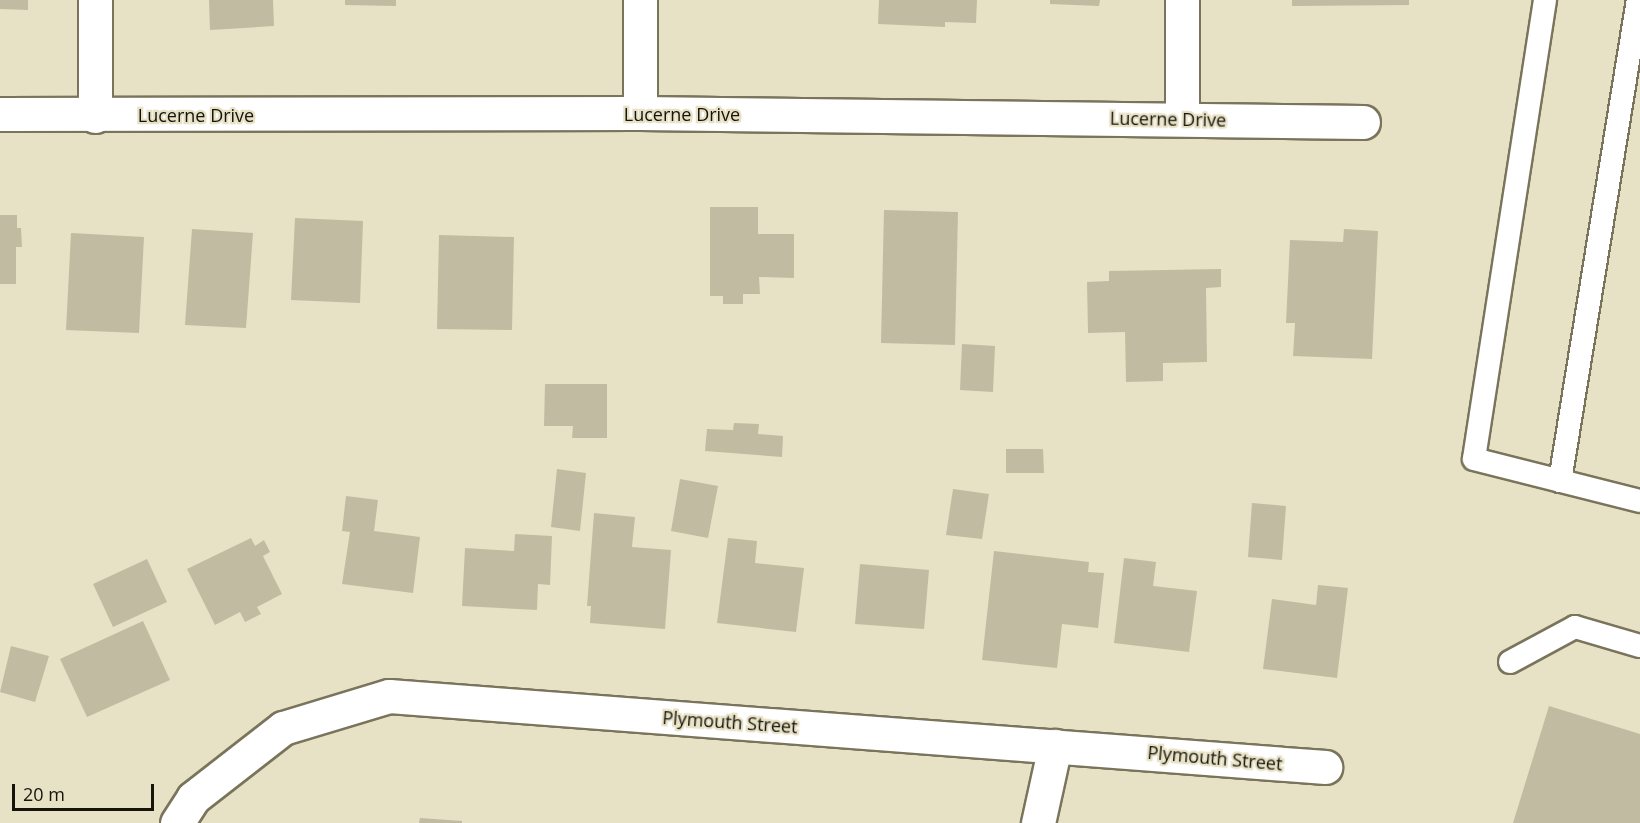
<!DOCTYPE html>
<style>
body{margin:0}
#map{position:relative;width:1640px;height:823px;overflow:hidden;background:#e7e1c6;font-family:"Open Sans",sans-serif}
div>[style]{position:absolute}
.building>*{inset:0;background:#c1bca1}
.roads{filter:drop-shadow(2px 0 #79745b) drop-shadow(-2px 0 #79745b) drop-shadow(0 2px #79745b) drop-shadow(0 -2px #79745b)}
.lane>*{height:22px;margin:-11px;padding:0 11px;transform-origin:11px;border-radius:11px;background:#fff}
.street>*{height:33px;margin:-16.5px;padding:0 16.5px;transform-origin:16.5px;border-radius:16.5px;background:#fff}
span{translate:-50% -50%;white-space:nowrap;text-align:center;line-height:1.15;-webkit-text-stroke:4.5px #e7e1c6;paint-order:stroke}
.street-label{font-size:18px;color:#15130a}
.scale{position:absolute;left:12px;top:784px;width:142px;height:27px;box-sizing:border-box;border:3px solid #15130a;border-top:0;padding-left:8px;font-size:18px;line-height:21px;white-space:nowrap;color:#15130a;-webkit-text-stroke:4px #e7e1c6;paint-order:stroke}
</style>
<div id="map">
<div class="building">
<div style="clip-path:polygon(0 0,28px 0,28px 10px,0 9px)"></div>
<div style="clip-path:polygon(209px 0,273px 0,274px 26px,210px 30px)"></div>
<div style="clip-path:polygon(345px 0,396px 0,396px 6px,345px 5px)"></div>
<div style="clip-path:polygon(879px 0,977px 0,976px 23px,945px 22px,945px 27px,878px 24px)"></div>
<div style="clip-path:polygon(1050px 0,1100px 0,1099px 6px,1050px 4px)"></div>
<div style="clip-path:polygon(1292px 0,1409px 0,1409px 5px,1292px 6px)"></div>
<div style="clip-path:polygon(710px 207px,758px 207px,758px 234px,794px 234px,794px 278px,759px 277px,760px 294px,743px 294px,743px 304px,723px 304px,723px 296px,710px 296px)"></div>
<div style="clip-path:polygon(884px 210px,958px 212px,955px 345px,881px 343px)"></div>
<div style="clip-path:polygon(0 215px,17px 215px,17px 228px,21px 228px,22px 247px,16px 247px,16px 284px,0 284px)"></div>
<div style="clip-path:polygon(295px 218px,363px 221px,360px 303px,291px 300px)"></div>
<div style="clip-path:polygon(192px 229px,253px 233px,246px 328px,185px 325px)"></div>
<div style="clip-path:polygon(1344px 229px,1378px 231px,1372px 359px,1293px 356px,1295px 323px,1286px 323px,1290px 240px,1343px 242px)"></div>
<div style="clip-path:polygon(71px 233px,144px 237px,139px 333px,66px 330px)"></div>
<div style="clip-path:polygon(439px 235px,514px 237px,512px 330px,437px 329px)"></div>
<div style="clip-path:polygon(1221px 269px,1221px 287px,1206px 288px,1207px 362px,1163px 363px,1163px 381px,1126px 382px,1125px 332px,1088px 333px,1087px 282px,1109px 281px,1109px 271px)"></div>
<div style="clip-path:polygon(962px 344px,995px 346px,993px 392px,960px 390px)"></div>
<div style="clip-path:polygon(545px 384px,607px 384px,607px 438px,572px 438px,573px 426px,544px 426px)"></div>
<div style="clip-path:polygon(734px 423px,759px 424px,758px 434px,783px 436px,782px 457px,705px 451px,707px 429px,733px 430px)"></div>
<div style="clip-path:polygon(1006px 449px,1043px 449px,1044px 473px,1006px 473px)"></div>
<div style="clip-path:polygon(557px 469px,586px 473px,580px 531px,551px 527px)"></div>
<div style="clip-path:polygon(680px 479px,718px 486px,708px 538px,671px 531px)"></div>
<div style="clip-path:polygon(953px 489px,989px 494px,982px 539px,946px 535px)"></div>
<div style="clip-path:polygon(346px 496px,378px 500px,374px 531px,420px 537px,413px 593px,342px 584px,350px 532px,342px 531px)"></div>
<div style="clip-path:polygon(1252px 503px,1286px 506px,1282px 560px,1248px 557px)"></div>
<div style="clip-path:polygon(594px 513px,635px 517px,632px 547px,671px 550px,665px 629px,590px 623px,591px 606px,587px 606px)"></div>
<div style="clip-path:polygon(515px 534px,552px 536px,550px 585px,538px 584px,537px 610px,462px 606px,465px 548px,514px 551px)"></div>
<div style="clip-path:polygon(251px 538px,255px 546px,264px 540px,270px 552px,263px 556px,282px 594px,257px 607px,261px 614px,245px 622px,240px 612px,215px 625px,187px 569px)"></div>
<div style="clip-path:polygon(728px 538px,757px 541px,755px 563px,804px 568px,796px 632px,717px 623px)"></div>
<div style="clip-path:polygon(994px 551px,1089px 562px,1088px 572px,1104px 573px,1098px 628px,1062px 624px,1057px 668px,982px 660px)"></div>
<div style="clip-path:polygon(1124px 558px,1156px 562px,1153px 586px,1197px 591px,1189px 652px,1114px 643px)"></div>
<div style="clip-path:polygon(147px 559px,167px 602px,113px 627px,93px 584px)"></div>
<div style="clip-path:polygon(860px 564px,929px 570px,924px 629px,855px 624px)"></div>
<div style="clip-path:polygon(1318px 585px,1348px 588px,1337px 678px,1263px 669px,1272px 599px,1316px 605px)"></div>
<div style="clip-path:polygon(143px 621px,170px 680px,87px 717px,60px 659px)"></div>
<div style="clip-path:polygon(11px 646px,49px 656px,35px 702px,0 692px)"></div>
<div style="clip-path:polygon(1549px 706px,1640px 734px,1640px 823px,1513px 823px)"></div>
<div style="clip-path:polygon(420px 818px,462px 821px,462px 823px,419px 823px)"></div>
</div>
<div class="roads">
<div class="lane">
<div style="left:1545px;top:0;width:464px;rotate:98.8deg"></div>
<div style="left:1474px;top:459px;width:171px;rotate:14.2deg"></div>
<div style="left:1560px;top:481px;width:487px;rotate:-80.8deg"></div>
<div style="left:1510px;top:662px;width:74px;rotate:-28.3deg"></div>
<div style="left:1575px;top:627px;width:68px;rotate:16.3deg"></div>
</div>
<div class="street">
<div style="left:640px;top:0;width:113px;rotate:90deg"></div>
<div style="left:1182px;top:0;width:119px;rotate:90deg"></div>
<div style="left:0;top:114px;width:640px;rotate:-0.09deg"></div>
<div style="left:640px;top:113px;width:723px;rotate:0.71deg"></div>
<div style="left:95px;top:116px;width:116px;rotate:-90deg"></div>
<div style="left:177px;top:823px;width:30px;rotate:-57deg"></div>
<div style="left:193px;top:798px;width:114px;rotate:-37.9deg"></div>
<div style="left:283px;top:728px;width:111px;rotate:-16.8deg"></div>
<div style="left:389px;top:696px;width:939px;rotate:4.34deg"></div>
<div style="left:1038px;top:823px;width:79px;rotate:-77.6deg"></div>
</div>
</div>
<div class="street-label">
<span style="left:682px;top:114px">Lucerne Drive</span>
<span style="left:196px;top:115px">Lucerne Drive</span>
<span style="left:1168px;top:119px;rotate:1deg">Lucerne Drive</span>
<span style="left:730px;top:722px;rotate:4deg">Plymouth Street</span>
<span style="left:1215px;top:758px;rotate:5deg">Plymouth Street</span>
</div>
<div class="scale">20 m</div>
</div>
